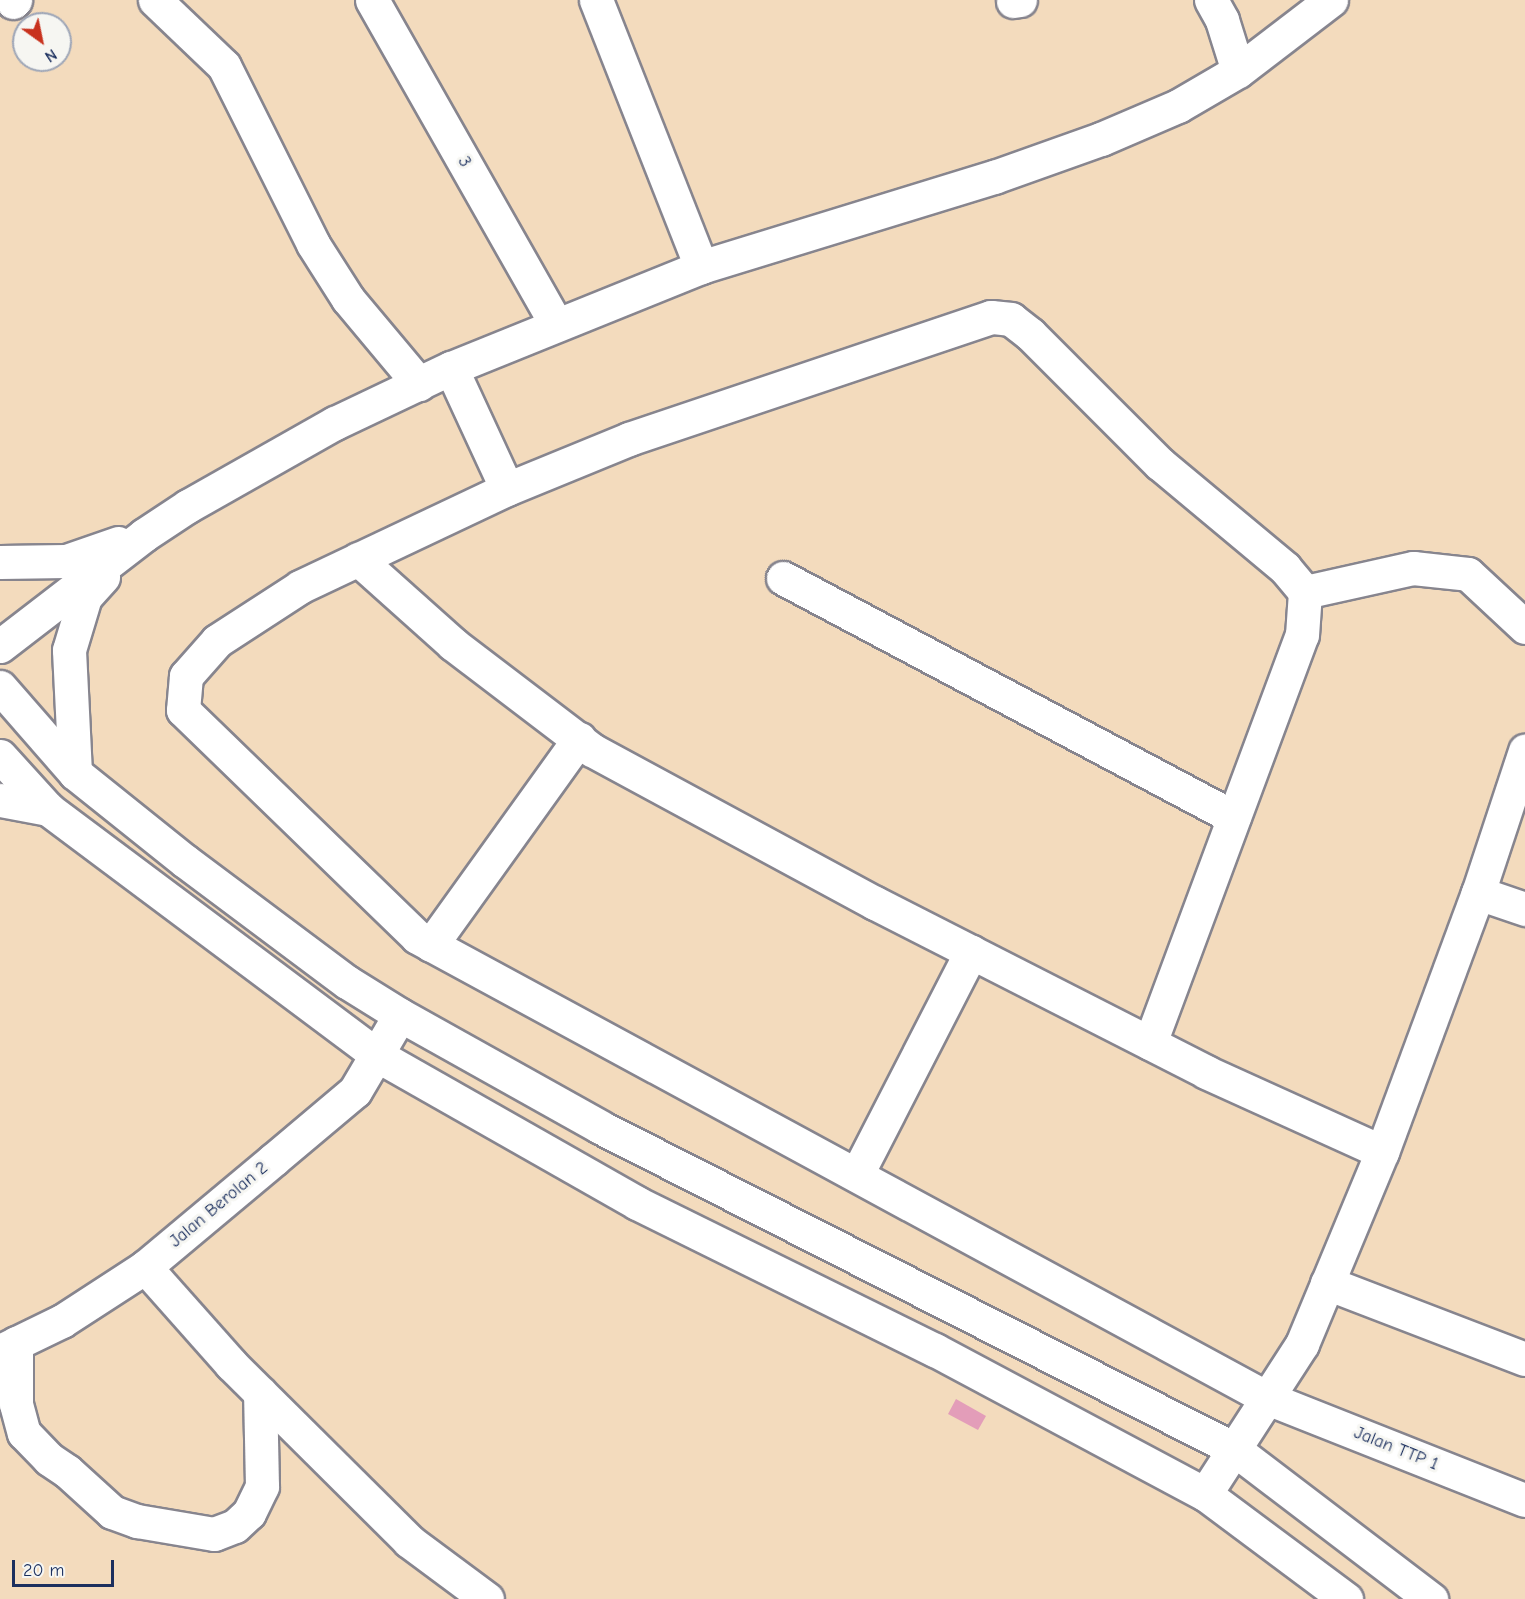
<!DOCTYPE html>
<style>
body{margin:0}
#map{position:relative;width:1525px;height:1599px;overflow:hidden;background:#f3dbbd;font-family:"Comic Neue",sans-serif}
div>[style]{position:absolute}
.building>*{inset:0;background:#e39db9}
.roads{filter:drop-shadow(2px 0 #87858e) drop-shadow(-2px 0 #87858e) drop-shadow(0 2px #87858e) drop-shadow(0 -2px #87858e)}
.minor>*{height:33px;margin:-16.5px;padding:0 16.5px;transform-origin:16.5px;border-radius:16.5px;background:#fff}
.major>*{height:33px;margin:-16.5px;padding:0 16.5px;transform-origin:16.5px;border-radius:16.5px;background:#fff}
span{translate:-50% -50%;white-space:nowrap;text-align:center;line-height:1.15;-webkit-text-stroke:6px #f6f6f2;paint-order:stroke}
.street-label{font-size:18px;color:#1b2f5e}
.north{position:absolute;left:12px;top:12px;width:60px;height:60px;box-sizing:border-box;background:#f6f6f2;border:2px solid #9ea6b7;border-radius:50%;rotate:147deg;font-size:16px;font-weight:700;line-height:24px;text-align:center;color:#1b2f5e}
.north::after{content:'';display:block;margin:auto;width:21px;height:27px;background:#c8321e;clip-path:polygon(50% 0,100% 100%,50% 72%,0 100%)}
.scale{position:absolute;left:12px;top:1560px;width:102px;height:27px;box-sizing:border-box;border:3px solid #1b2f5e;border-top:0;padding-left:8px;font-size:18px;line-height:21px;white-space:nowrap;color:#1b2f5e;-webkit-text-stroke:4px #f6f6f2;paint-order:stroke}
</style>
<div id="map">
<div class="building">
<div style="clip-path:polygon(956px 1399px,986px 1416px,978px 1430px,948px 1414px)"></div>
</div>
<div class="roads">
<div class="minor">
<div style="left:155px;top:0;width:95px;rotate:43.7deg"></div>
<div style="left:224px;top:66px;width:199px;rotate:63.4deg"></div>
<div style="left:313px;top:244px;width:65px;rotate:57.5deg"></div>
<div style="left:348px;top:299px;width:111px;rotate:50.1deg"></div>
<div style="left:372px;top:0;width:373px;rotate:60.4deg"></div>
<div style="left:596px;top:0;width:287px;rotate:68.5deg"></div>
<div style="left:1211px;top:0;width:23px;rotate:61deg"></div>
<div style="left:1222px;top:20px;width:53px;rotate:72.6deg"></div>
<div style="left:1013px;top:1px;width:7px;rotate:-8deg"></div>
<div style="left:13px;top:2px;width:3px;rotate:-45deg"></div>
<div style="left:451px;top:368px;width:133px;rotate:65.2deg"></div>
<div style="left:358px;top:559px;width:127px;rotate:41.8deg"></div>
<div style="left:453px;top:644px;width:175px;rotate:37.3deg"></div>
<div style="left:592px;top:750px;width:322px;rotate:28.4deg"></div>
<div style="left:875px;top:903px;width:372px;rotate:27deg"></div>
<div style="left:1206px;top:1072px;width:193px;rotate:24.4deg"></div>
<div style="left:783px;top:578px;width:510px;rotate:27.97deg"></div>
<div style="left:1305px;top:592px;width:111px;rotate:-12.5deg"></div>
<div style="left:1413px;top:568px;width:55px;rotate:6.2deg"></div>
<div style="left:1468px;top:574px;width:78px;rotate:42.9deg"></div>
<div style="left:1478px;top:893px;width:50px;rotate:18.8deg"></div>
<div style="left:431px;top:945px;width:254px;rotate:-54.3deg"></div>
<div style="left:1150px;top:1043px;width:435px;rotate:-69.6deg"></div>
<div style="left:1302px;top:635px;width:43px;rotate:-86deg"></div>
<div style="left:1305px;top:592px;width:31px;rotate:-130deg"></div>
<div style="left:1285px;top:568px;width:163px;rotate:-140.2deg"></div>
<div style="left:1160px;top:464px;width:184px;rotate:-135deg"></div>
<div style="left:1030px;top:334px;width:24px;rotate:-142deg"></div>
<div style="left:1011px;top:319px;width:20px;rotate:-174deg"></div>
<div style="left:991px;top:317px;width:382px;rotate:161.4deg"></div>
<div style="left:629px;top:439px;width:132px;rotate:157.7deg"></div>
<div style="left:507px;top:489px;width:229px;rotate:154.7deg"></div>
<div style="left:300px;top:587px;width:99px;rotate:147deg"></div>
<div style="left:217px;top:641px;width:47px;rotate:131.5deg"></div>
<div style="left:186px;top:676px;width:34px;rotate:95deg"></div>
<div style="left:183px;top:710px;width:326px;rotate:44.1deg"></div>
<div style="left:417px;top:937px;width:967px;rotate:28.47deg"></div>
<div style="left:1267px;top:1398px;width:277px;rotate:21.6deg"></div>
<div style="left:857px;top:1174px;width:250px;rotate:-62.8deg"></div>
<div style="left:145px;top:1267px;width:130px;rotate:48.4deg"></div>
<div style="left:231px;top:1364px;width:251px;rotate:44.8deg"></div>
<div style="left:409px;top:1541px;width:97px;rotate:36.6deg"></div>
<div style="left:1327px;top:1283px;width:212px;rotate:21deg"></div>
<div style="left:16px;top:1343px;width:61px;rotate:90deg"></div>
<div style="left:16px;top:1404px;width:30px;rotate:75deg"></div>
<div style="left:24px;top:1433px;width:36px;rotate:46deg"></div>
<div style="left:49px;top:1459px;width:22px;rotate:34deg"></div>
<div style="left:67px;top:1471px;width:61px;rotate:42.3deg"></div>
<div style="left:112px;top:1512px;width:27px;rotate:20deg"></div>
<div style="left:137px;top:1521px;width:78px;rotate:9.6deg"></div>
<div style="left:214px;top:1534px;width:22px;rotate:-21deg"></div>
<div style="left:235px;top:1526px;width:19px;rotate:-43deg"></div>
<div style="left:249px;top:1513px;width:30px;rotate:-64deg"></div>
<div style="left:262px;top:1486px;width:93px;rotate:-91.2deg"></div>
<div style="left:0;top:1351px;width:69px;rotate:-25.8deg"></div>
<div style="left:62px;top:1321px;width:99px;rotate:-33deg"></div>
<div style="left:145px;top:1267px;width:167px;rotate:-39.9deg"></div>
<div style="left:273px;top:1160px;width:107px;rotate:-40.1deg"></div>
<div style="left:355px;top:1091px;width:88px;rotate:-59.4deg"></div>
<div style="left:1205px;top:1494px;width:179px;rotate:-57.1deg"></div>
<div style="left:1302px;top:1344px;width:208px;rotate:-67.4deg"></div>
<div style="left:1382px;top:1152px;width:276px;rotate:-69.7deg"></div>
<div style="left:1478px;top:893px;width:150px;rotate:-71.7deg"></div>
</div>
<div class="major">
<div style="left:0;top:562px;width:66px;rotate:-0.9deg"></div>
<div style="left:66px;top:561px;width:55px;rotate:-19.1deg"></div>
<div style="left:0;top:646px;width:182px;rotate:-37.6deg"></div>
<div style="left:144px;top:535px;width:53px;rotate:-33.4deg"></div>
<div style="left:188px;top:506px;width:169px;rotate:-29.5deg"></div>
<div style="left:335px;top:423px;width:128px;rotate:-25.4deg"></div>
<div style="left:451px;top:368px;width:270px;rotate:-22deg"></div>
<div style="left:701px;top:267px;width:307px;rotate:-17.1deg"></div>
<div style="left:994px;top:177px;width:114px;rotate:-19.6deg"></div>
<div style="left:1101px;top:139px;width:84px;rotate:-23.2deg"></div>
<div style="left:1178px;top:106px;width:69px;rotate:-30.3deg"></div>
<div style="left:1238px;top:71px;width:117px;rotate:-37.4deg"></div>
<div style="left:0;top:687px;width:114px;rotate:48.9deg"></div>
<div style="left:75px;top:773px;width:141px;rotate:38.7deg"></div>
<div style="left:185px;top:861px;width:202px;rotate:36.8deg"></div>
<div style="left:347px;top:982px;width:62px;rotate:31.9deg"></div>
<div style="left:400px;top:1015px;width:229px;rotate:29.2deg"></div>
<div style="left:600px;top:1127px;width:711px;rotate:26.93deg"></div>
<div style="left:1234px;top:1449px;width:248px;rotate:37.3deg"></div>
<div style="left:0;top:756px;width:72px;rotate:47.8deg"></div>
<div style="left:48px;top:809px;width:409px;rotate:36.8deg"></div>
<div style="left:375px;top:1054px;width:301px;rotate:29.6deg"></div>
<div style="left:637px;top:1203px;width:332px;rotate:26.3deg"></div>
<div style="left:935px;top:1350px;width:306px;rotate:28.1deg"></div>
<div style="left:1205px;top:1494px;width:176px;rotate:36.7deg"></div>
<div style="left:75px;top:773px;width:123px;rotate:-92.8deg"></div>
<div style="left:69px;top:650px;width:55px;rotate:-73.2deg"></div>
<div style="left:85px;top:597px;width:27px;rotate:-48deg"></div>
<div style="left:0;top:800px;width:49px;rotate:10.6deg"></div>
</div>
</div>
<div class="street-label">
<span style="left:464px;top:162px;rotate:60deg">3</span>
<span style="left:219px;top:1205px;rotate:-40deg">Jalan Berolan 2</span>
<span style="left:1396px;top:1449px;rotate:22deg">Jalan TTP 1</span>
</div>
<div class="north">N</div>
<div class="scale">20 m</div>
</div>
